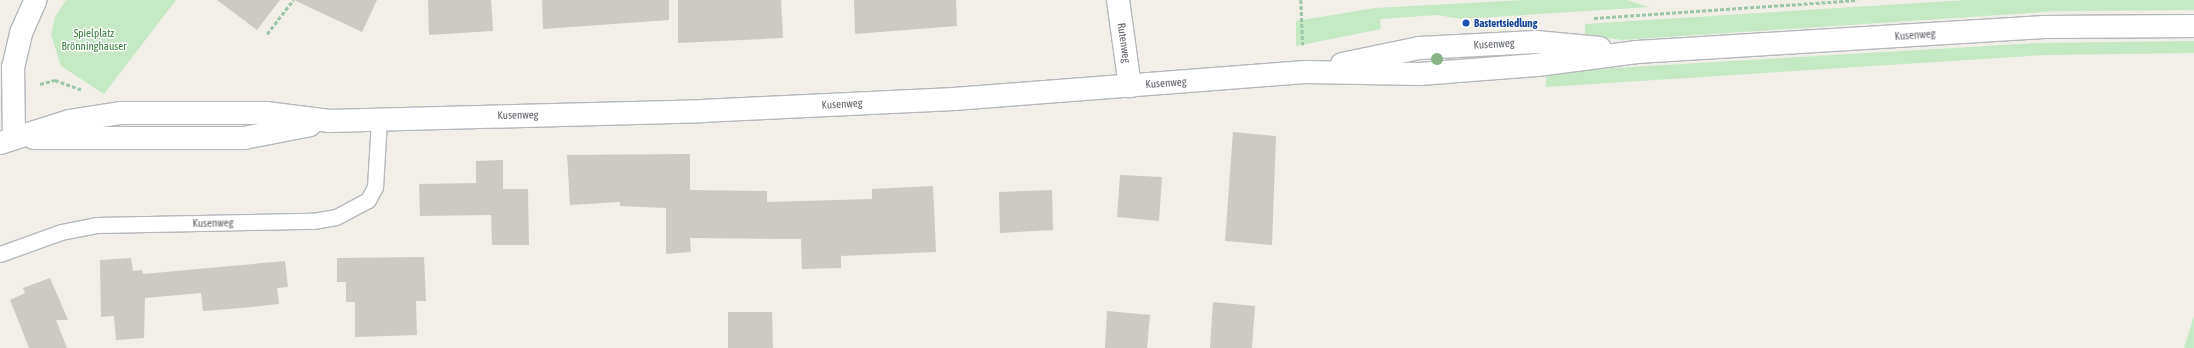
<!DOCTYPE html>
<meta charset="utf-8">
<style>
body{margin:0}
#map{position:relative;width:2194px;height:348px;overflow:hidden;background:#f1efe8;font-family:"Asap Condensed",sans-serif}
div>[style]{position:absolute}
.green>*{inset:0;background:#c5e8c5}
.building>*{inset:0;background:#cccac5}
.path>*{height:2.5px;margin-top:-1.25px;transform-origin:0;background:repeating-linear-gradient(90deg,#9cc7a9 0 4px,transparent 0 6px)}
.roads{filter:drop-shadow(1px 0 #b5b8bc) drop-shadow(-1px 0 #b5b8bc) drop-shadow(0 1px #b5b8bc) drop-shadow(0 -1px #b5b8bc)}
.service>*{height:15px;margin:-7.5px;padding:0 7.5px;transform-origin:7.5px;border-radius:7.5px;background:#fff}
.minor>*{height:22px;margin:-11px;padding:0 11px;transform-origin:11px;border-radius:11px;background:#fff}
.tertiary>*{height:22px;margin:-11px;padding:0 11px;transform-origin:11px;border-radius:11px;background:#fff}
.trees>*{width:12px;height:12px;margin:-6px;border-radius:50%;background:#89b387}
.dots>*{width:11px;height:11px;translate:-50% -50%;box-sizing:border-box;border:2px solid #fff;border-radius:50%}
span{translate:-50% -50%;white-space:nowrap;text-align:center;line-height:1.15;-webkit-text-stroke:3px #fff;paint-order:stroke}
.transit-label{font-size:11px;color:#164399;font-weight:700}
.left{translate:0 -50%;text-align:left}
.park-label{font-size:11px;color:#348238}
.street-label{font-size:11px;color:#5f6368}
</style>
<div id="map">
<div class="green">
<div style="clip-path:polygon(66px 0,176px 0,104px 94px,61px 66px,51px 35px,55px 17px)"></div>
<div style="clip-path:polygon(1524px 0,1627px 0,1649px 7px,1462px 19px,1437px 15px,1380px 19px,1381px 29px,1296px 46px,1296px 21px,1375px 8px)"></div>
<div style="clip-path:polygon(1967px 0,2194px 0,2194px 10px,2060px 11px,1622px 40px,1585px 35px,1585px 24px)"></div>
<div style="clip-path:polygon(2194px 41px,2194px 53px,2044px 55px,1546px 87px,1546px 72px,2039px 43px)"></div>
<div style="clip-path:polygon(2194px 316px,2194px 348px,2184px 348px)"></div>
</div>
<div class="building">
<div style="clip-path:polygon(217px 0,280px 0,257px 30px)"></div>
<div style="clip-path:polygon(294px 0,377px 0,362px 32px)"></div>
<div style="clip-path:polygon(428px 0,491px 0,493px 31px,429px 35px)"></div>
<div style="clip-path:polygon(542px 0,669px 0,669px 20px,543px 29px)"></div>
<div style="clip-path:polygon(678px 0,781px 0,783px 38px,678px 43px)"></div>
<div style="clip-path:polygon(854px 0,956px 0,957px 26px,855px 34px)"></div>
<div style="clip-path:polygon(1233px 132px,1276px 136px,1272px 245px,1225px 241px)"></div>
<div style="clip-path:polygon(690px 154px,690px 190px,767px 191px,767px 202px,872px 199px,872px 189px,933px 186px,936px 252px,841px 256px,841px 268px,802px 269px,801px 239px,690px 238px,691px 252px,666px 254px,666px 208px,620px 206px,620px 202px,570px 205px,567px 155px)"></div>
<div style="clip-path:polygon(503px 160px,503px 189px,528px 189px,529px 245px,492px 245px,491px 215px,420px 216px,419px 184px,476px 183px,476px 161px)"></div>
<div style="clip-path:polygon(1120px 175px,1162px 177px,1159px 221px,1117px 217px)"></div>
<div style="clip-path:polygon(1052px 190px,1053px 230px,1000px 233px,999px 192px)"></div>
<div style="clip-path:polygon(424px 257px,426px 301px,416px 301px,417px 335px,355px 337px,355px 302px,346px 302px,346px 282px,337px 282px,337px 258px)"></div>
<div style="clip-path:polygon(131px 258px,133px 271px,142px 270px,143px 274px,285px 261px,288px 287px,277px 288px,279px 304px,242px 308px,203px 311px,201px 293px,145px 298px,144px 338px,116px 340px,114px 316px,101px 317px,100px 260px)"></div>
<div style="clip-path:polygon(50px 278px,68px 320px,56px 320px,67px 348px,29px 348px,10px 300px,25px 293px,23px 288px)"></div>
<div style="clip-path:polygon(1213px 302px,1255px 306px,1252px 348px,1210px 348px)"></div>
<div style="clip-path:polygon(1107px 311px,1150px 315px,1147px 348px,1105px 348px)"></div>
<div style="clip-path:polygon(728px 312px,772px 312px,773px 348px,728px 348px)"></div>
</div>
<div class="path">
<div style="left:1301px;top:0;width:45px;rotate:87.5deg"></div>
<div style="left:1594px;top:18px;width:264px;rotate:-3.9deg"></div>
<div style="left:267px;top:34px;width:43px;rotate:-52.6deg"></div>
<div style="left:40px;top:84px;width:16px;rotate:-15deg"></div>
<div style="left:55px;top:80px;width:29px;rotate:20deg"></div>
</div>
<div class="roads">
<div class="service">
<div style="left:0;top:254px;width:65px;rotate:-19.8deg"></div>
<div style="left:61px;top:232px;width:37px;rotate:-11deg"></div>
<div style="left:97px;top:225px;width:216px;rotate:-1.1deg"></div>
<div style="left:313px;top:221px;width:23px;rotate:-10deg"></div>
<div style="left:336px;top:217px;width:36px;rotate:-28deg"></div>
<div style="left:368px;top:200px;width:15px;rotate:-62deg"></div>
<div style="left:375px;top:187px;width:68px;rotate:-86.6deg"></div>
</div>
<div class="minor">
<div style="left:1118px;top:0;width:87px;rotate:82.1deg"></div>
<div style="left:14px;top:138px;width:70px;rotate:-90.8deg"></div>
<div style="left:13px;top:68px;width:36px;rotate:-77deg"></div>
<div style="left:21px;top:33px;width:36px;rotate:-66deg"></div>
</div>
<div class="tertiary">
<div style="left:1342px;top:64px;width:79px;rotate:-11.7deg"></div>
<div style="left:1419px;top:48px;width:117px;rotate:-2.9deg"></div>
<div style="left:1536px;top:42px;width:64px;rotate:5.4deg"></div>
<div style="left:34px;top:138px;width:210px"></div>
<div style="left:244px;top:138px;width:67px;rotate:-11.1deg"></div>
<div style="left:0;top:143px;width:72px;rotate:-17.7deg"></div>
<div style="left:69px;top:121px;width:53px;rotate:-8.7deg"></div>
<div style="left:121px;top:113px;width:145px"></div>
<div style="left:266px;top:113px;width:64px;rotate:7.2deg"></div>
<div style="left:329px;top:121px;width:373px;rotate:-1.5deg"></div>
<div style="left:702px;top:111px;width:252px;rotate:-2.7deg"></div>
<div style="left:954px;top:99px;width:352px;rotate:-4.4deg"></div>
<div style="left:1305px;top:72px;width:115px;rotate:1deg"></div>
<div style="left:1420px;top:74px;width:117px;rotate:-4.4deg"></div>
<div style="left:1537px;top:65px;width:101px;rotate:-7.4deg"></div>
<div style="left:1637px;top:52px;width:408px;rotate:-3.5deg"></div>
<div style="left:2044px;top:27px;width:150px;rotate:-0.4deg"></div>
</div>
</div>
<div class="trees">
<div style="left:1437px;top:59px"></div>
</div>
<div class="dots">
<div style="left:1466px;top:23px;background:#1a4fb4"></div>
</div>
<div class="transit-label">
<span class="left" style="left:1474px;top:23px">Bastertsiedlung</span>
</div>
<div class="park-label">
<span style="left:94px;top:40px">Spielplatz<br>Brönninghauser</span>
</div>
<div class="street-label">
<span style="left:1915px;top:35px;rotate:-4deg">Kusenweg</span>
<span style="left:1124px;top:43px;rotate:82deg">Rutenweg</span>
<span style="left:1494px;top:44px;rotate:-3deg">Kusenweg</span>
<span style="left:1166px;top:83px;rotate:-4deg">Kusenweg</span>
<span style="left:842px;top:104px;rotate:-3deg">Kusenweg</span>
<span style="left:518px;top:115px;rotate:-1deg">Kusenweg</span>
<span style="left:213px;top:223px;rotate:-1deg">Kusenweg</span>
</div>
</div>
